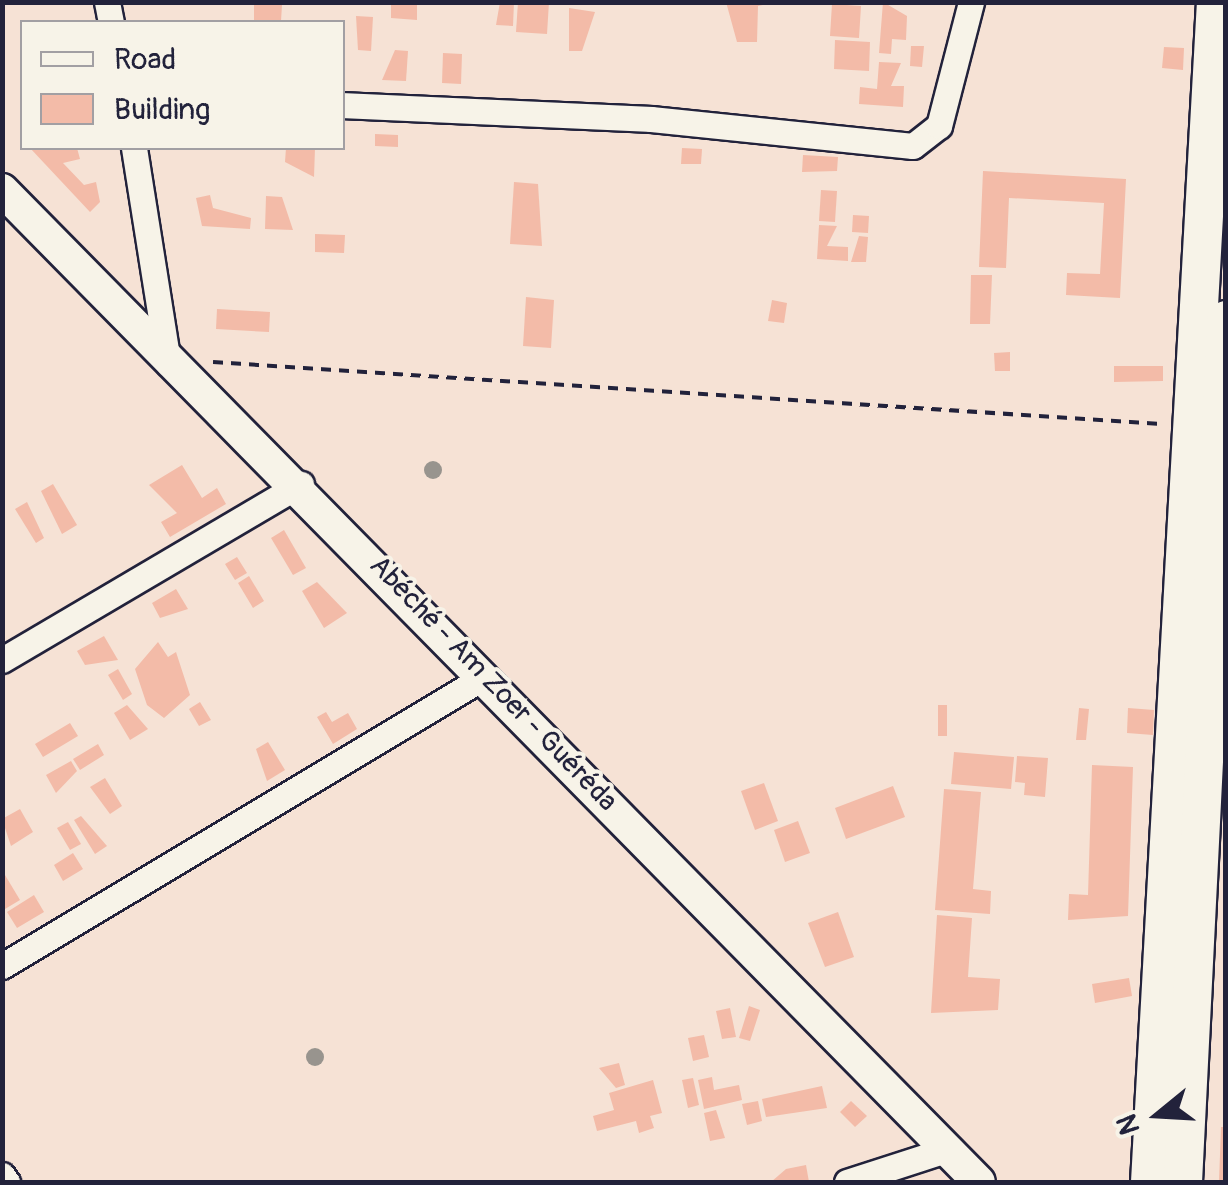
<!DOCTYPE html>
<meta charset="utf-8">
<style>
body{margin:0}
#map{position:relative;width:1228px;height:1185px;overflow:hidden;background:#f6e2d5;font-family:Pangolin,sans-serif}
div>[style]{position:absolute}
.building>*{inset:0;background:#f3bba8}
.path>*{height:4px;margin-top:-2px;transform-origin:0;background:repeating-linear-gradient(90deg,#22223b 0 10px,transparent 0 18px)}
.roads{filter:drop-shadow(2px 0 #22223b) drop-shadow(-2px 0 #22223b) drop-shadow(0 2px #22223b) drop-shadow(0 -2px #22223b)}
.minor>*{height:25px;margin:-12.5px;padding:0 12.5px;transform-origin:12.5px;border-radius:12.5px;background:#f7f3e8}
.major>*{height:32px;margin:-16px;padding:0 16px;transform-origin:16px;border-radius:16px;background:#f7f3e8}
.highway>*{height:38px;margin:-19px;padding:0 19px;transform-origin:19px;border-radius:19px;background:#f7f3e8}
.trees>*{width:18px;height:18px;margin:-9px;border-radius:50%;background:#98948e}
span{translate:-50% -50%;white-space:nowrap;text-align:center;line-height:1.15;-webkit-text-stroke:8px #f7f3e8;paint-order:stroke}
.street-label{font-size:28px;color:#22223b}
.frame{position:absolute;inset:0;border:5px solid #22223b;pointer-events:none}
.legend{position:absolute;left:20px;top:20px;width:325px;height:130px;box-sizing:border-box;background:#f7f3e8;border:2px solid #a29fa3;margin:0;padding:12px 18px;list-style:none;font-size:30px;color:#22223b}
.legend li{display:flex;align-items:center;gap:20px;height:50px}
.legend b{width:50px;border:2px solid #a29fa3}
.north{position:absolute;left:1108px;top:1065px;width:100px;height:100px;-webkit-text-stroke:8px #f7f3e8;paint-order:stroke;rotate:252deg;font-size:28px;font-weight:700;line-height:40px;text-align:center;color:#22223b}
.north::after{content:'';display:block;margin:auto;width:35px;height:45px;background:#22223b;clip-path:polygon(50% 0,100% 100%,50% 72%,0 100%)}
</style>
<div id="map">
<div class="building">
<div style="clip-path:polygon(391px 2px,417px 2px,417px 20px,391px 18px)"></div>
<div style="clip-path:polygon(500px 2px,514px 2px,513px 26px,496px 25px)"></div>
<div style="clip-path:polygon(518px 2px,549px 2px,547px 34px,516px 32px)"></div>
<div style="clip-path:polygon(726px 2px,776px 2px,758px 6px,757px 42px,737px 42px)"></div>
<div style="clip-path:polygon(883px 2px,907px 16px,906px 40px,892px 39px,891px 54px,879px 53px)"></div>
<div style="clip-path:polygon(254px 4px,282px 5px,281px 21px,254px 20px)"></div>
<div style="clip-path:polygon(832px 4px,861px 6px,859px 38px,830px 36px)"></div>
<div style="clip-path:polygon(569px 8px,595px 12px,582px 51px,569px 51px)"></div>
<div style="clip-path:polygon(356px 16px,373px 17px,371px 51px,358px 50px)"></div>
<div style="clip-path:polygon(835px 40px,870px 42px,869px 71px,834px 69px)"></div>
<div style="clip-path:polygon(911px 46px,924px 46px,922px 67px,910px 66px)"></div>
<div style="clip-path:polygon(1164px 47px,1184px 48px,1183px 70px,1162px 68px)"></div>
<div style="clip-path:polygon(395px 50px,408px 51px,406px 81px,382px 80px)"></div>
<div style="clip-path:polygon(443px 53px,462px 54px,461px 84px,442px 83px)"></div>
<div style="clip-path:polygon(879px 62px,901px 63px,891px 86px,904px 86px,903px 107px,859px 104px,860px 87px,877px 89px)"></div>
<div style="clip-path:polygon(375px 134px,398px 135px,398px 147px,375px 146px)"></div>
<div style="clip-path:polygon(30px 148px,77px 148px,80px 159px,63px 163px,84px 185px,96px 182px,100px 202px,90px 212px)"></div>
<div style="clip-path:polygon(286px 148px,315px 148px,314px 177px,285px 162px)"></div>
<div style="clip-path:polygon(682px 148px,702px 149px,701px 164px,681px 164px)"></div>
<div style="clip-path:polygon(803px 155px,838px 157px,837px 171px,802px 172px)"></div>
<div style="clip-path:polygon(983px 171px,1126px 179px,1120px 298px,1066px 295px,1067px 273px,1100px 274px,1104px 203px,1009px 198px,1006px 268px,979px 267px)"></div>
<div style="clip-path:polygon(514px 182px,538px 184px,542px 246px,510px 244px)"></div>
<div style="clip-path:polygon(821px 190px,837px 191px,835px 222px,819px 221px)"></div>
<div style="clip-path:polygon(210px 195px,213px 208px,251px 218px,250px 229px,202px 226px,196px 198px)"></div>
<div style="clip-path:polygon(266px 196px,282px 197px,293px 230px,265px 229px)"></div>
<div style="clip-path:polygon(853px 215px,869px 216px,868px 233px,852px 232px)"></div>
<div style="clip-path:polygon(819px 225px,837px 226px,827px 246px,848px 247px,848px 261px,817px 259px)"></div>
<div style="clip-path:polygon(315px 234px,345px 235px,344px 253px,315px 252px)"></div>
<div style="clip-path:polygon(859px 236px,868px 237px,866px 262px,851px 262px)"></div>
<div style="clip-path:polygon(971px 275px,992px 275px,990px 324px,970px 324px)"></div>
<div style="clip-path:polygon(526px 297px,554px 300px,551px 348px,523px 346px)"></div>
<div style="clip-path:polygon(772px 300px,787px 303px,784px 323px,768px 321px)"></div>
<div style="clip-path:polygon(217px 309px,270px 312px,269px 332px,216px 329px)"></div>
<div style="clip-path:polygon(1010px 352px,1010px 371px,995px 371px,994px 353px)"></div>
<div style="clip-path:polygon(1114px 366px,1163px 366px,1163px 381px,1114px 382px)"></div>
<div style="clip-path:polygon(182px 465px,202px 498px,217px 488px,226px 504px,170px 537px,161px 522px,177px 513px,149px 485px)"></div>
<div style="clip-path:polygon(53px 484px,77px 525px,62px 534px,41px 491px)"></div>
<div style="clip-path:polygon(27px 502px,44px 538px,36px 543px,15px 509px)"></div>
<div style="clip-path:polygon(284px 530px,306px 568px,293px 575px,271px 538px)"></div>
<div style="clip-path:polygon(237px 557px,247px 573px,235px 580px,225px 564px)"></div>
<div style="clip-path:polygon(249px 576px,264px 601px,253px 608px,238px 583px)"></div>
<div style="clip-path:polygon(317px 582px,347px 613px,324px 628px,302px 591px)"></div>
<div style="clip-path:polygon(176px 589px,188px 609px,160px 618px,152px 603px)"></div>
<div style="clip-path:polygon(104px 636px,118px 660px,85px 665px,77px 651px)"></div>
<div style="clip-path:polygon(158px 642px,168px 657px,176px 652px,190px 695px,164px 718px,147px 705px,135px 669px)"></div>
<div style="clip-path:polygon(118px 669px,132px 694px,123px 700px,108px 675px)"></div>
<div style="clip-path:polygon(200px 702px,211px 720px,199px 726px,189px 709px)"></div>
<div style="clip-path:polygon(127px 705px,148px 729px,130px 740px,114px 713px)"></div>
<div style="clip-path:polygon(938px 705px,947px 705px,947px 736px,938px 736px)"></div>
<div style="clip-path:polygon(1079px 708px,1089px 709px,1086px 740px,1076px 740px)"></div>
<div style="clip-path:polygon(1128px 708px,1154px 710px,1153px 735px,1127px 733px)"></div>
<div style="clip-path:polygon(326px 712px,332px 722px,348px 713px,357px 729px,333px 744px,317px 717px)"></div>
<div style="clip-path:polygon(70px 723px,78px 736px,43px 757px,35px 744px)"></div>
<div style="clip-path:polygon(268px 742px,285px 770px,267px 781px,256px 749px)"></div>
<div style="clip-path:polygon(98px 744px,104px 755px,80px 770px,73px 759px)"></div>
<div style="clip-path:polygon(954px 752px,1014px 757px,1011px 789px,951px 784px)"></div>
<div style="clip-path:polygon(1017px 756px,1048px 758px,1045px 797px,1024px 795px,1025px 783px,1015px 782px)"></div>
<div style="clip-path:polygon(71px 761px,77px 771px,56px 793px,46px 775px)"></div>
<div style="clip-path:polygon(1092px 765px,1133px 767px,1128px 916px,1068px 920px,1069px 894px,1088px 895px)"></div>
<div style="clip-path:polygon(105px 778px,122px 806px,110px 814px,90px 787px)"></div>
<div style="clip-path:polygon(764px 783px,778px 821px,755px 830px,741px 791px)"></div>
<div style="clip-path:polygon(893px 786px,905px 817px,846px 839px,835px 808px)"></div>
<div style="clip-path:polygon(944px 789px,981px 792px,973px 889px,991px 891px,990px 914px,935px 910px)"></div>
<div style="clip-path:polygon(20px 809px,33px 832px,11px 846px,2px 819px)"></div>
<div style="clip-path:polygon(81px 816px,107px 846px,95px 854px,74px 820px)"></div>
<div style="clip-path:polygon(798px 821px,810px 853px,785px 862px,774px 830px)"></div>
<div style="clip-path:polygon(68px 822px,81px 844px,70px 850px,57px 828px)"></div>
<div style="clip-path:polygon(73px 853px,83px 869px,63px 881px,54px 865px)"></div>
<div style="clip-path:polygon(5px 875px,20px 900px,5px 909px,2px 876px)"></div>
<div style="clip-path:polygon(34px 895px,44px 912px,17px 928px,7px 912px)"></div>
<div style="clip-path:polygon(838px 912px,854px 957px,825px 967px,808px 923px)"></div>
<div style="clip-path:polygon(937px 915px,972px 918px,968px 977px,1000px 979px,998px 1010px,931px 1013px)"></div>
<div style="clip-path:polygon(1129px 978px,1132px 996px,1095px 1003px,1092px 984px)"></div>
<div style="clip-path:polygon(749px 1006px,760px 1010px,750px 1041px,739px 1038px)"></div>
<div style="clip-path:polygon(730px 1008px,736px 1037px,722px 1039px,716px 1011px)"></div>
<div style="clip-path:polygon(704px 1035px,709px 1057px,693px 1061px,688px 1038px)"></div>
<div style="clip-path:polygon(619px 1063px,625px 1085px,616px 1088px,599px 1068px)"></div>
<div style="clip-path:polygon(712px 1077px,714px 1090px,739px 1085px,742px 1100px,704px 1109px,698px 1080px)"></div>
<div style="clip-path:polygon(693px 1078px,699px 1105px,688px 1108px,682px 1080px)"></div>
<div style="clip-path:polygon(653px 1080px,662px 1113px,650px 1116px,654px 1128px,639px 1133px,636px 1121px,597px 1131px,593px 1116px,614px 1110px,609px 1093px)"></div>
<div style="clip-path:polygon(822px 1086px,827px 1108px,766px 1117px,762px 1099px)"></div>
<div style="clip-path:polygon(758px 1101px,762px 1121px,747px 1125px,742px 1104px)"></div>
<div style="clip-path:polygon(851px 1101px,867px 1116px,855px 1127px,840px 1112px)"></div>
<div style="clip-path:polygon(716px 1110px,725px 1138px,710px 1141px,704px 1113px)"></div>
<div style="clip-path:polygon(1221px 1127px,1226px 1127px,1226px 1182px,1219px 1182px)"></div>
<div style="clip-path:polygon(806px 1165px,809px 1182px,771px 1182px,786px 1169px)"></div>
</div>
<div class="path">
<div style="left:213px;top:362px;width:950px;rotate:3.74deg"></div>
</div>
<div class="roads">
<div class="minor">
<div style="left:107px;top:2px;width:20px;rotate:79deg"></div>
<div style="left:342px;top:105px;width:309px;rotate:2.6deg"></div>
<div style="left:651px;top:119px;width:263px;rotate:5.9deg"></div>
<div style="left:913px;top:146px;width:33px;rotate:-38deg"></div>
<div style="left:939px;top:126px;width:128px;rotate:-75.5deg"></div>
<div style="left:134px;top:148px;width:218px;rotate:81deg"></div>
<div style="left:2px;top:660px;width:347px;rotate:-30.5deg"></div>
<div style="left:2px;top:966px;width:562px;rotate:-30.95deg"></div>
<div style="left:2px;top:1175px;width:9px;rotate:54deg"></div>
<div style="left:847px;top:1182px;width:101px;rotate:-17.9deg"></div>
</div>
<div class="major">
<div style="left:2px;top:190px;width:1392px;rotate:45.44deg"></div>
</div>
<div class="highway">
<div style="left:1150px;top:1182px;width:1182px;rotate:-86.8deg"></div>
<div style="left:1183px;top:1182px;width:863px;rotate:-87.14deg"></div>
</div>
</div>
<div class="trees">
<div style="left:433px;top:470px"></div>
<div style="left:315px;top:1057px"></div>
</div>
<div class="street-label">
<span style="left:493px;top:684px;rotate:46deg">Abéché - Am Zoer - Guéréda</span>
</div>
<div class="frame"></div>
<ul class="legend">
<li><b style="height:12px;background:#f7f3e8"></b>Road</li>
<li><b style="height:28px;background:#f3bba8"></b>Building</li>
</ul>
<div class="north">N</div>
</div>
